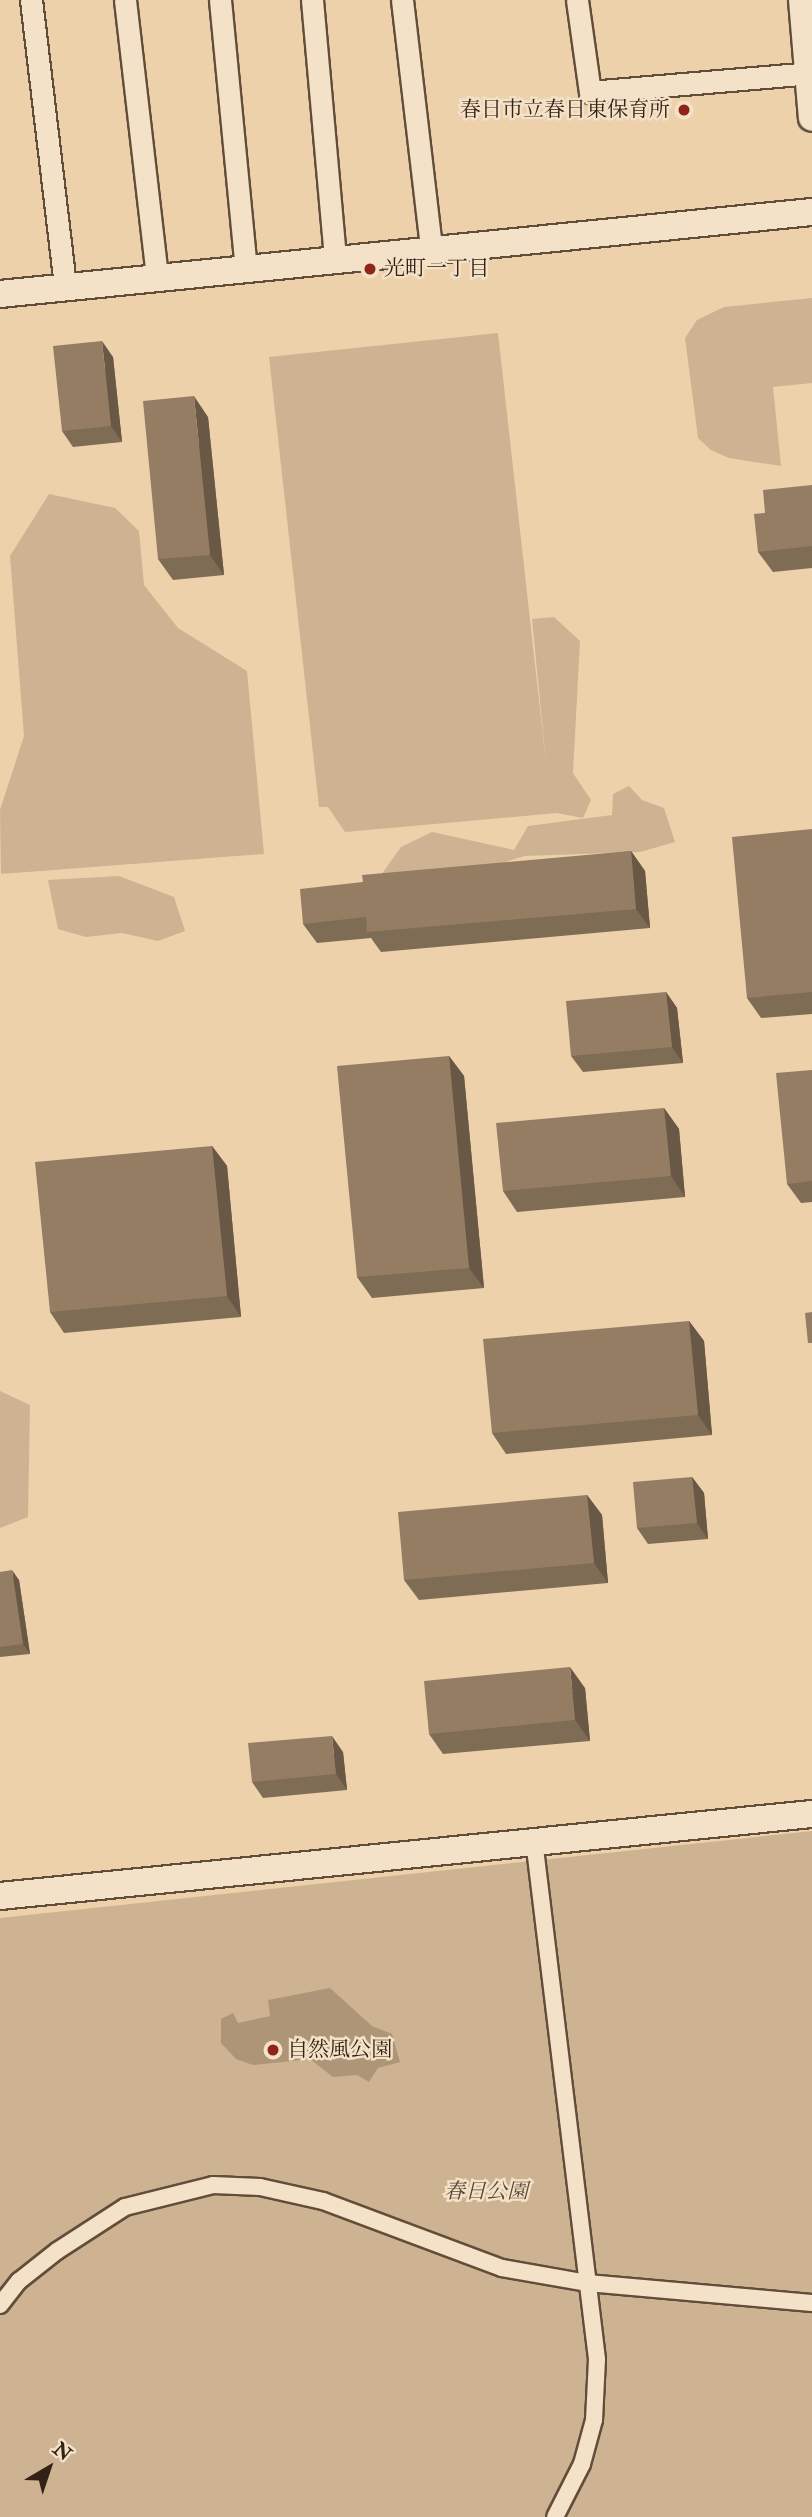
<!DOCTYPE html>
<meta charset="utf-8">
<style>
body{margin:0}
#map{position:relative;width:812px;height:2517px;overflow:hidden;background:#edd1ab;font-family:"IM FELL Double Pica","Noto Serif JP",serif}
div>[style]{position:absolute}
.green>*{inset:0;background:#ceb392}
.water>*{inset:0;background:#ae9578}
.roads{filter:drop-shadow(2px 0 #624d3a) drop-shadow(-2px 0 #624d3a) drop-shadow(0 2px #624d3a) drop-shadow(0 -2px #624d3a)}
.pedestrian>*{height:16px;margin:-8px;padding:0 8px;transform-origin:8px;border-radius:8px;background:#f3e1c8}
.minor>*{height:21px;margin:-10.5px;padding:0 10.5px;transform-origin:10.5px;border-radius:10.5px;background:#f3e1c8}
.tertiary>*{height:26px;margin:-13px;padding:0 13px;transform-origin:13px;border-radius:13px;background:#f3e1c8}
.wall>*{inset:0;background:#7f6c55}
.shaded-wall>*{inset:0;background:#685845}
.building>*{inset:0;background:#947d63}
.dots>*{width:19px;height:19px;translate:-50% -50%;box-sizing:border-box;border:4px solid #f3e1c8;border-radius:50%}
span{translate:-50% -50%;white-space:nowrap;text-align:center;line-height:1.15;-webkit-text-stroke:5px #f3e1c8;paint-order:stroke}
.poi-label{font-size:21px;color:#342115}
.right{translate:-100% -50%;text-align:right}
.left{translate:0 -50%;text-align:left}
.park-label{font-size:21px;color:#5a4634;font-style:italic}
.north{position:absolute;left:14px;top:2433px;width:70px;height:70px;-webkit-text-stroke:5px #f3e1c8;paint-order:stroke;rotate:39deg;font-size:19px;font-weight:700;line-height:28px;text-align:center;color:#342115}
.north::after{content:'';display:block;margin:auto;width:24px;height:32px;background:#342115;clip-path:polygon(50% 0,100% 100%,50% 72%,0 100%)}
</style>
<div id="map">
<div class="green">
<div style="clip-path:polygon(812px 298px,812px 383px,773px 387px,781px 466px,729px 458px,711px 450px,698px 438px,685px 338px,697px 320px,724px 307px)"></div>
<div style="clip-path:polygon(498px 333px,546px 763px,532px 619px,554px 617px,580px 641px,573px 773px,591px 800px,583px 818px,557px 813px,345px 832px,328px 807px,319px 807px,269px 357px)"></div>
<div style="clip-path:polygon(49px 494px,115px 508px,139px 531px,144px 585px,178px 628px,247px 671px,264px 854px,1px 874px,0 810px,24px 736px,10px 556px)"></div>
<div style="clip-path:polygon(629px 786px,642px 800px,664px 808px,675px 842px,640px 852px,525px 856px,488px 867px,381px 875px,401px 847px,432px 832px,514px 850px,528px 826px,612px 815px,613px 794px)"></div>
<div style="clip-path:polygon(119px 876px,174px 897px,185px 931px,158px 941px,122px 933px,86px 937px,58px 929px,48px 880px)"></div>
<div style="clip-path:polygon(0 1391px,30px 1405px,28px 1517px,0 1528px)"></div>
<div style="clip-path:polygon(812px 1831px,812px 2517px,0 2517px,0 1918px)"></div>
</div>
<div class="water">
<div style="clip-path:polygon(330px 1988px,372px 2026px,392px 2034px,400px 2062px,378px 2068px,369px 2082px,357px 2075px,333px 2077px,310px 2059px,253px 2065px,236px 2059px,221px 2043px,221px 2019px,233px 2013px,238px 2023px,270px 2016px,268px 2000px)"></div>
</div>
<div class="roads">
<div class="pedestrian">
<div style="left:534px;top:1840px;width:523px;rotate:83.08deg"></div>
<div style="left:597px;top:2359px;width:61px;rotate:92.8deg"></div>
<div style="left:594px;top:2420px;width:46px;rotate:105.3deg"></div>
<div style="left:582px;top:2464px;width:59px;rotate:117deg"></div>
<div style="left:0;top:2305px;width:31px;rotate:-52deg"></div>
<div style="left:19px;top:2281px;width:48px;rotate:-38.3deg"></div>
<div style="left:57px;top:2251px;width:81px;rotate:-32.9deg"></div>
<div style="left:125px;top:2207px;width:91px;rotate:-14deg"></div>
<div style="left:213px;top:2185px;width:47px;rotate:2.4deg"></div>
<div style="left:260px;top:2187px;width:65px;rotate:12.5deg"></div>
<div style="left:323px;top:2201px;width:191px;rotate:20.5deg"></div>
<div style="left:502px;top:2268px;width:86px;rotate:10deg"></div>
<div style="left:587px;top:2283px;width:226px;rotate:5.1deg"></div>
</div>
<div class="minor">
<div style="left:31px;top:0;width:288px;rotate:83.2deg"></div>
<div style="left:125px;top:0;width:280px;rotate:83.4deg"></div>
<div style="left:220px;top:0;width:270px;rotate:84.5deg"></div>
<div style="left:312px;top:0;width:259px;rotate:84.9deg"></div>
<div style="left:402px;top:0;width:250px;rotate:83.3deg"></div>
<div style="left:577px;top:0;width:93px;rotate:82deg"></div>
<div style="left:590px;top:92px;width:223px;rotate:-4.9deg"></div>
</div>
<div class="tertiary">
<div style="left:802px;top:0;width:118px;rotate:85.2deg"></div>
<div style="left:0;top:294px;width:816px;rotate:-5.77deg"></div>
<div style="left:0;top:1896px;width:816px;rotate:-5.77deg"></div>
</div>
</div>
<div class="wall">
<div style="clip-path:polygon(113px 357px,122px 442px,73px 447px,62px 431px)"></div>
<div style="clip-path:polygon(208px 417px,224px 575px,173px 580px,158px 559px)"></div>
<div style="clip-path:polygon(812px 485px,812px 568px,773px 572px,758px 552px,765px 513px)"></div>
<div style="clip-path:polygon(812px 829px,812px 1014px,761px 1018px,747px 998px)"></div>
<div style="clip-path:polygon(631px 851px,645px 871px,650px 928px,381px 952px,371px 938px,317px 943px,303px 924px,363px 882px)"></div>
<div style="clip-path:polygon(666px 992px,677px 1008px,683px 1063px,583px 1072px,571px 1056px)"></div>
<div style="clip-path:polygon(449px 1056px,464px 1076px,484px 1288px,372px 1298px,357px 1277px)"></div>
<div style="clip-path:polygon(812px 1070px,812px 1202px,801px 1203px,787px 1184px)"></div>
<div style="clip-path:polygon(664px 1108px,679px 1129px,685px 1197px,517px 1212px,503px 1191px)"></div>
<div style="clip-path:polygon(212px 1146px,227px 1166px,241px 1317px,64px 1333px,50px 1312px)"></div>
<div style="clip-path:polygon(689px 1321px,704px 1341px,712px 1435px,506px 1454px,492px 1433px)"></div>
<div style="clip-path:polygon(692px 1477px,704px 1493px,708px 1539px,648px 1544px,637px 1528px)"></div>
<div style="clip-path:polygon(587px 1495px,602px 1515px,608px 1583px,419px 1600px,404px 1580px)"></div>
<div style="clip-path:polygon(0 1572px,19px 1580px,30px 1654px,0 1657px)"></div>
<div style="clip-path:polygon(585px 1688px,590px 1741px,443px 1754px,429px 1734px)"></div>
<div style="clip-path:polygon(343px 1752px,347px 1790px,263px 1798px,252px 1782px)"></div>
</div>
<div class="shaded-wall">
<div style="clip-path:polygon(102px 341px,113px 357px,122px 442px,111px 426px)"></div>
<div style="clip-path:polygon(194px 396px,208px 417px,224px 575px,210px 555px)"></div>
<div style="clip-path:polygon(631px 851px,645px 871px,650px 928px,636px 909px)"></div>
<div style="clip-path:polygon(666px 992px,677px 1008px,683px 1063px,672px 1047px)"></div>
<div style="clip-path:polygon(449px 1056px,464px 1076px,484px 1288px,469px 1268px)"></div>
<div style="clip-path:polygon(664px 1108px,679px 1129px,685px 1197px,671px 1176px)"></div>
<div style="clip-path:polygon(212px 1146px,227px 1166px,241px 1317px,227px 1296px)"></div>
<div style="clip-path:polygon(689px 1321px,704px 1341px,712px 1435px,698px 1415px)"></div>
<div style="clip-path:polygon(692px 1477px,704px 1493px,708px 1539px,697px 1523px)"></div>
<div style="clip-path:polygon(587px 1495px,602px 1515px,608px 1583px,594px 1563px)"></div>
<div style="clip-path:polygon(12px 1570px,19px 1580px,30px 1654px,23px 1644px)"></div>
<div style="clip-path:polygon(570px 1667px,585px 1688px,590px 1741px,575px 1720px)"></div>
<div style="clip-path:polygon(332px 1736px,343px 1752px,347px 1790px,336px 1774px)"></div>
</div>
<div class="building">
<div style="clip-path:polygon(102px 341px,111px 426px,62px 431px,53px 346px)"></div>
<div style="clip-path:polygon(194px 396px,210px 555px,158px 559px,143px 401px)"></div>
<div style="clip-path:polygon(812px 485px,812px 546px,758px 552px,754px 514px,765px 513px,763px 490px)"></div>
<div style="clip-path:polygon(812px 829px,812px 992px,747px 998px,732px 837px)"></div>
<div style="clip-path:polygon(631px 851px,636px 909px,367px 932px,366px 917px,303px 924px,300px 889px,363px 882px,362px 875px)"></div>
<div style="clip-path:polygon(666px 992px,672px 1047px,571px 1056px,566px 1001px)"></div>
<div style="clip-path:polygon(449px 1056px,469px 1268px,357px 1277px,337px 1066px)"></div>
<div style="clip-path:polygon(812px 1070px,812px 1181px,787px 1184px,776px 1073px)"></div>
<div style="clip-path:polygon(664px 1108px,671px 1176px,503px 1191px,496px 1123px)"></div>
<div style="clip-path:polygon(212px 1146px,227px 1296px,50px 1312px,35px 1162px)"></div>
<div style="clip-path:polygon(812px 1312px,812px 1343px,808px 1343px,805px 1313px)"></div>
<div style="clip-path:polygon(689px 1321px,698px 1415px,492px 1433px,483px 1339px)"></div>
<div style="clip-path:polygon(692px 1477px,697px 1523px,637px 1528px,633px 1482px)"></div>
<div style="clip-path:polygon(587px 1495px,594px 1563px,404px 1580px,398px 1512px)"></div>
<div style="clip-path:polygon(12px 1570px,23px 1644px,0 1647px,0 1572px)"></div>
<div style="clip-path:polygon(570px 1667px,575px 1720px,429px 1734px,424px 1681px)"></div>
<div style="clip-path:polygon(332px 1736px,336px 1774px,252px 1782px,248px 1743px)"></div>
</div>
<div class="dots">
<div style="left:684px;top:110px;background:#8f2418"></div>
<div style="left:370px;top:269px;background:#8f2418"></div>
<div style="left:273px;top:2050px;background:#8f2418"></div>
</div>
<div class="poi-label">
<span class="right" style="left:670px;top:110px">春日市立春日東保育所</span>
<span class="left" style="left:384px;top:269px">光町一丁目</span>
<span class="left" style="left:287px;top:2050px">自然風公園</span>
</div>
<div class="park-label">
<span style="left:486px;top:2192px">春日公園</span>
</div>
<div class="north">N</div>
</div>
